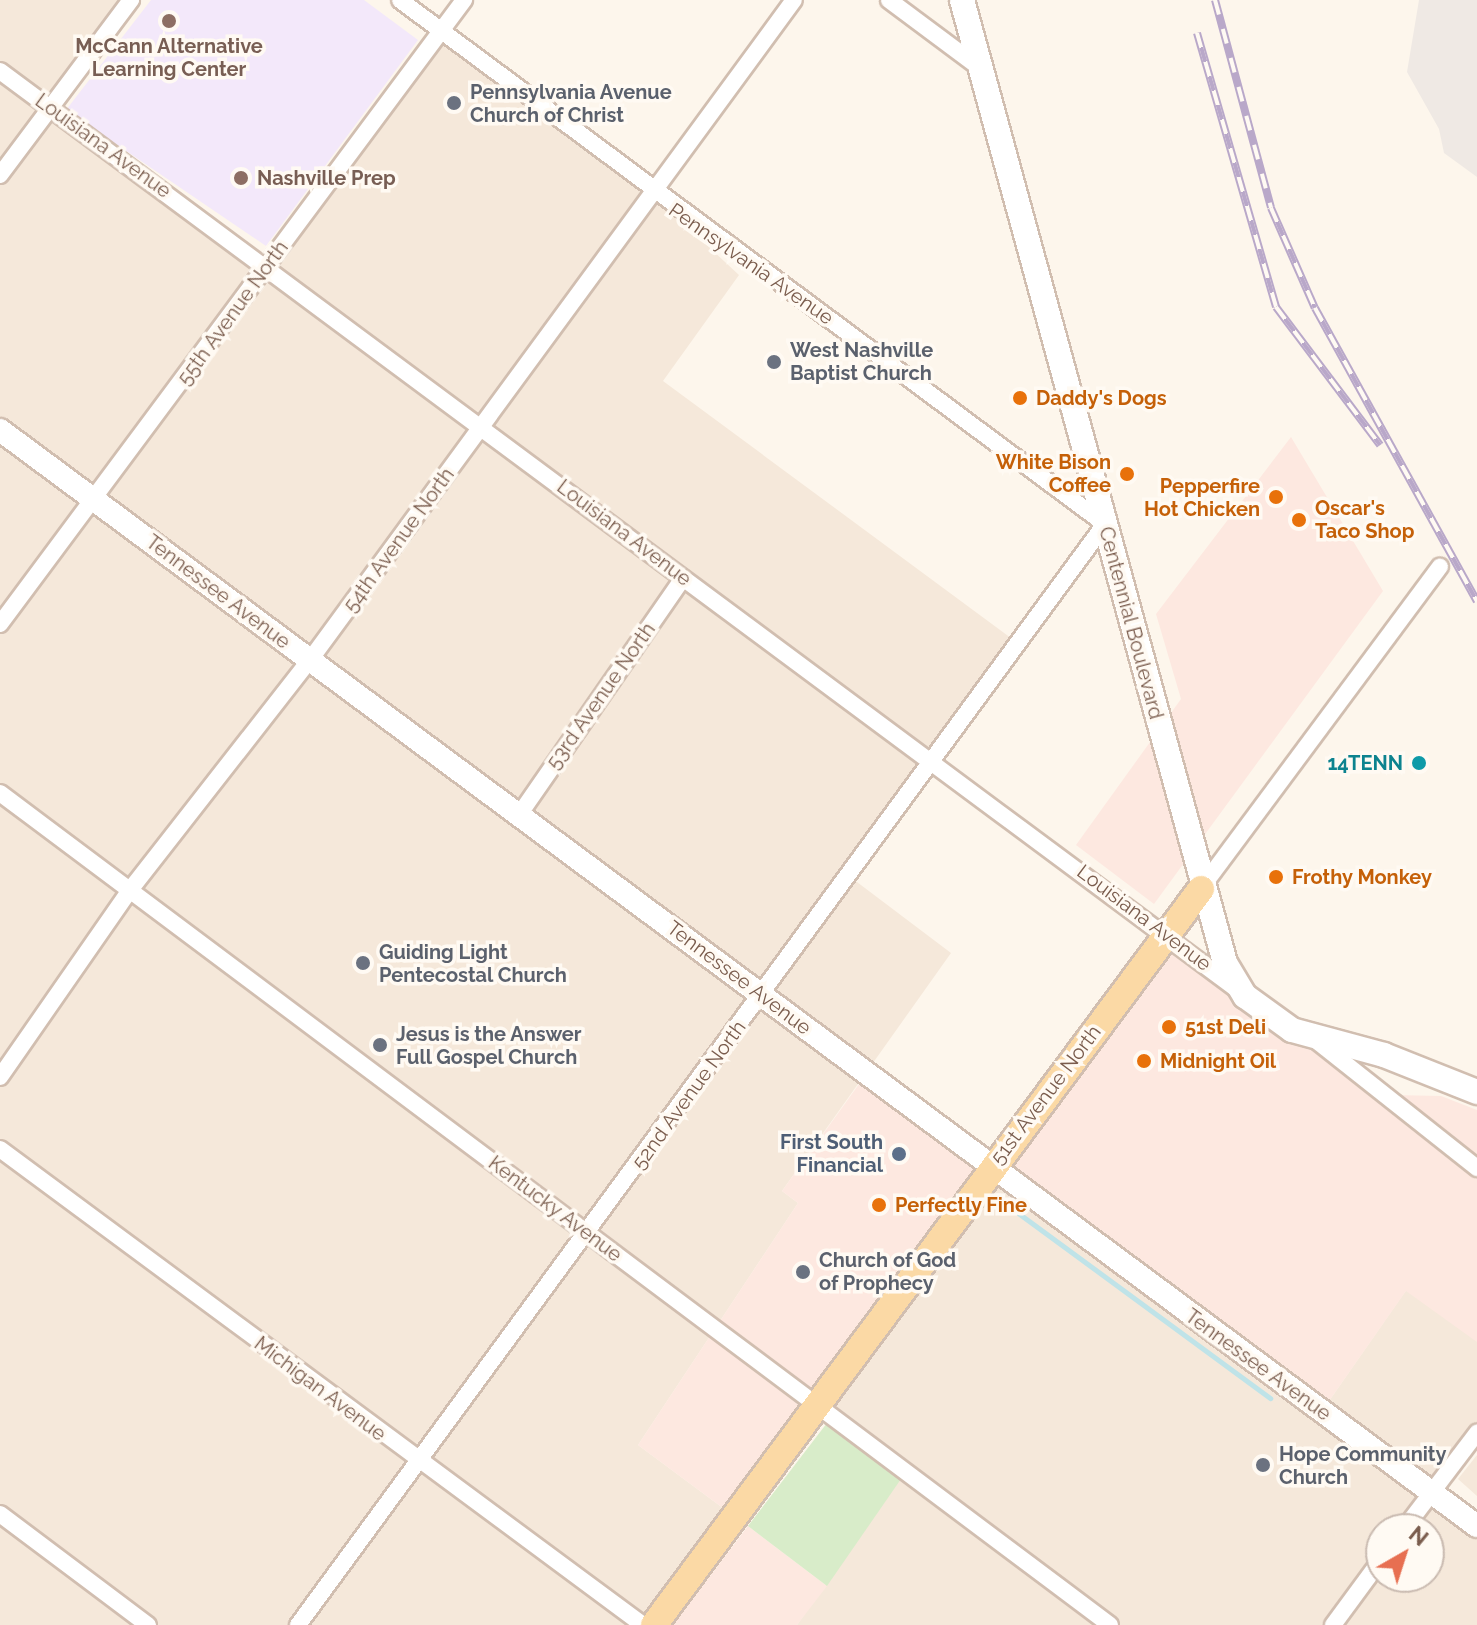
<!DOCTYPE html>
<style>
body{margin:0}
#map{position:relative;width:1477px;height:1625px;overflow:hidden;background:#fdf6ec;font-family:Raleway,sans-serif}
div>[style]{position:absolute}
.residential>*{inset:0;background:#f5e8da}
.commercial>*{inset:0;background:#fde8e0}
.industrial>*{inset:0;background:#efe9e4}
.education>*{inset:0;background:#f3e8fa}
.green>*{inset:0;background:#d8ecc9}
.stream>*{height:5px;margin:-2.5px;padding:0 2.5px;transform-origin:2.5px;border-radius:2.5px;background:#bfe3e8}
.roads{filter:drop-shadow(2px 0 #d1beb0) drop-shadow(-2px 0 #d1beb0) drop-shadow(0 2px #d1beb0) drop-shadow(0 -2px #d1beb0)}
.minor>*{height:16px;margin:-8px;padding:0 8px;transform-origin:8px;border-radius:8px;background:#fff}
.tertiary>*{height:22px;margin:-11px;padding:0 11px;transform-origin:11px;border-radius:11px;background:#fff}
.secondary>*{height:24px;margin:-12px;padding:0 12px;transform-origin:12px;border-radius:12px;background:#fff}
.primary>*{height:26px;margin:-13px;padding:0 13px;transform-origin:13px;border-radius:13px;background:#fbd9a5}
.rail>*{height:8px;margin-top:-4px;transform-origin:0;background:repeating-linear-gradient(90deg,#fffaf3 0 15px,#b9a8c9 0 30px);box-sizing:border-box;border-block:2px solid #b9a8c9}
.dots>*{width:22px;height:22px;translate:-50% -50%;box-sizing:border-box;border:4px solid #fffaf3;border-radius:50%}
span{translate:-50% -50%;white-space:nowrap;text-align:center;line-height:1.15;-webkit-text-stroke:7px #fffaf3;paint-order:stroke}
.education-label{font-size:20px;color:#785e54;font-weight:700}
.left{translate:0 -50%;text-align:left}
.worship-label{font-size:20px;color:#5b616d;font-weight:700}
.street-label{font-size:20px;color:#7a5c4d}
.food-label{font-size:20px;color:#c56008;font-weight:700}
.right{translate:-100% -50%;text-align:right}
.culture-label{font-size:20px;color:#0d838f;font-weight:700}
.service-label{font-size:20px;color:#4e5e75;font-weight:700}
.north{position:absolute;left:1365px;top:1513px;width:80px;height:80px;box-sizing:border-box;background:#fffaf3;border:2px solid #cabbb1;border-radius:50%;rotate:39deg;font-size:22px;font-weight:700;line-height:32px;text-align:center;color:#7a5c4d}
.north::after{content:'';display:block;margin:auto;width:28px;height:36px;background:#e76f51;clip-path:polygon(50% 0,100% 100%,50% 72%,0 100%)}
</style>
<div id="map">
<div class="residential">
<div style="clip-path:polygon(0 0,131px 0,51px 108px,266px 264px,442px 30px,654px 196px,739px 275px,663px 381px,1019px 644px,849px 876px,951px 953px,782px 1191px,798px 1203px,638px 1445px,735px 1517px,654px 1625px,0 1625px)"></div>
<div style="clip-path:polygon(evenodd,993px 1166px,1477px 1536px,1477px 1625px,797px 1625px,905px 1472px,817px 1405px,993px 1166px,1381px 1529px,1429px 1529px,1429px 1577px,1381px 1577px,1381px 1529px)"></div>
<div style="clip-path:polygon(1407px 1289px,1477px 1341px,1477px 1433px,1431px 1492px,1322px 1411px)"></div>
<div style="clip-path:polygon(1477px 1455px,1477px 1496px,1458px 1479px)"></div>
</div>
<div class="commercial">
<div style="clip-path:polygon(1291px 437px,1383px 591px,1154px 904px,1076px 845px,1181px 699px,1156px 614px)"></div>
<div style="clip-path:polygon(1171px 938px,1393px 1095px,1441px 1096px,1477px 1110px,1477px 1342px,1406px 1291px,1322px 1411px,993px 1166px,735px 1517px,638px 1445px,798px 1203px,782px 1191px,867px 1073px,993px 1166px)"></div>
<div style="clip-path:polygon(748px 1526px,827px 1586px,797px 1625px,673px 1625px)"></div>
</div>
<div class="industrial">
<div style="clip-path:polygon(1419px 0,1477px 0,1477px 177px,1444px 153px,1439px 129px,1407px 72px)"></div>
</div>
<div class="education">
<div style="clip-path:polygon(151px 0,364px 0,418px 40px,266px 246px,66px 110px)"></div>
</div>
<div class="green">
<div style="clip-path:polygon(827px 1423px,901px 1479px,827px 1586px,748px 1526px)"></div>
</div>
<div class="stream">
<div style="left:1010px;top:1207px;width:323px;rotate:36.3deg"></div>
</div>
<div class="roads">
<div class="minor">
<div style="left:889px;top:0;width:112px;rotate:36.7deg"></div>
<div style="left:0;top:71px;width:1538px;rotate:36.59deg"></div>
<div style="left:0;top:175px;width:219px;rotate:-53.2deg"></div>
<div style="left:0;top:624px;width:778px;rotate:-53.37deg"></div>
<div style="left:0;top:793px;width:1387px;rotate:36.85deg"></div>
<div style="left:519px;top:815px;width:288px;rotate:-55.3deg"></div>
<div style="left:1202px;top:887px;width:399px;rotate:-53.4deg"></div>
<div style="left:1318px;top:1042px;width:203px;rotate:38.4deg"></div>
<div style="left:0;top:1077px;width:228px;rotate:-55.2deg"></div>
<div style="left:130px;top:890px;width:292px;rotate:-52deg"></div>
<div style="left:310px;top:660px;width:818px;rotate:-53.75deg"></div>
<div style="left:0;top:1149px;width:800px;rotate:36.51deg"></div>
<div style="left:0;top:1514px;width:185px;rotate:36.9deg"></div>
<div style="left:1404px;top:1529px;width:121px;rotate:-52.8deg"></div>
<div style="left:298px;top:1625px;width:1365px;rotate:-53.76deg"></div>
<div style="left:1105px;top:524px;width:878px;rotate:-143.38deg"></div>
<div style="left:1333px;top:1625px;width:81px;rotate:-53.6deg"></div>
</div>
<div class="tertiary">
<div style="left:0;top:430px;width:1839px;rotate:36.58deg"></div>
</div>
<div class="secondary">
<div style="left:962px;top:0;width:998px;rotate:74.72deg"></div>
<div style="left:1225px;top:963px;width:39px;rotate:59deg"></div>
<div style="left:1245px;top:996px;width:58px;rotate:35.9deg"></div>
<div style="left:1292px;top:1030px;width:95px;rotate:15.2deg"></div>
<div style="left:1384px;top:1055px;width:100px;rotate:21.7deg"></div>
</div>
<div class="primary">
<div style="left:654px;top:1625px;width:917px;rotate:-53.38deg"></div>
</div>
</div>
<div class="rail">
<div style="left:1215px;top:0;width:215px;rotate:74.9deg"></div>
<div style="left:1271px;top:208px;width:109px;rotate:66.3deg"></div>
<div style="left:1315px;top:308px;width:335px;rotate:61.1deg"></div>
<div style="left:1197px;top:33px;width:285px;rotate:73.9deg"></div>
<div style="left:1276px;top:307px;width:173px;rotate:53deg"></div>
</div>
<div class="dots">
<div style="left:169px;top:21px;background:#8d6e63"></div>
<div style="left:454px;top:103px;background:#6b7280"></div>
<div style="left:241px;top:178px;background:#8d6e63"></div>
<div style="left:774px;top:362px;background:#6b7280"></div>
<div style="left:1020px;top:398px;background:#e8710a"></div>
<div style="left:1127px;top:474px;background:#e8710a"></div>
<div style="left:1276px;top:497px;background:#e8710a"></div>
<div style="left:1299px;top:520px;background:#e8710a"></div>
<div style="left:1419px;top:763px;background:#0f9aa8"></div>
<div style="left:1276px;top:877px;background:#e8710a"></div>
<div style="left:363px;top:963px;background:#6b7280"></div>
<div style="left:1169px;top:1027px;background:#e8710a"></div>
<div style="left:380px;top:1045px;background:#6b7280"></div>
<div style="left:1144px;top:1061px;background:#e8710a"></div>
<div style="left:899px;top:1154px;background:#5c6f8a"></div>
<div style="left:879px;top:1205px;background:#e8710a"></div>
<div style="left:803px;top:1272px;background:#6b7280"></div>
<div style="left:1263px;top:1465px;background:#6b7280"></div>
</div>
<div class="education-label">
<span style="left:169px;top:58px">McCann Alternative<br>Learning Center</span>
<span class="left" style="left:257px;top:178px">Nashville Prep</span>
</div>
<div class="worship-label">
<span class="left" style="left:470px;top:104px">Pennsylvania Avenue<br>Church of Christ</span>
<span class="left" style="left:790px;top:362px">West Nashville<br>Baptist Church</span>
<span class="left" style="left:379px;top:964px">Guiding Light<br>Pentecostal Church</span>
<span class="left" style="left:396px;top:1046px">Jesus is the Answer<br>Full Gospel Church</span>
<span class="left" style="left:819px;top:1272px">Church of God<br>of Prophecy</span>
<span class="left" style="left:1279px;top:1466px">Hope Community<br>Church</span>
</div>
<div class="street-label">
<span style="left:103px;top:146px;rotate:36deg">Louisiana Avenue</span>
<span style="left:751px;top:264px;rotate:35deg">Pennsylvania Avenue</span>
<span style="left:233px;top:313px;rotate:-54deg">55th Avenue North</span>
<span style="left:624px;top:533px;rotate:37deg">Louisiana Avenue</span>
<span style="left:399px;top:540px;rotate:-54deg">54th Avenue North</span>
<span style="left:218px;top:592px;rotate:37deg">Tennessee Avenue</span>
<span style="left:1131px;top:623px;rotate:75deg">Centennial Boulevard</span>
<span style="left:601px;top:696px;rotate:-55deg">53rd Avenue North</span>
<span style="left:1144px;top:918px;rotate:37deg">Louisiana Avenue</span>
<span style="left:739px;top:978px;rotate:37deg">Tennessee Avenue</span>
<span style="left:689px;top:1095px;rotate:-54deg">52nd Avenue North</span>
<span style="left:1046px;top:1095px;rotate:-53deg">51st Avenue North</span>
<span style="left:555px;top:1209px;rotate:37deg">Kentucky Avenue</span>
<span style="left:1258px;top:1365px;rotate:36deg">Tennessee Avenue</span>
<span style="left:320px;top:1389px;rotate:37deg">Michigan Avenue</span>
</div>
<div class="food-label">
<span class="left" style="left:1036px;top:398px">Daddy's Dogs</span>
<span class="right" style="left:1111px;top:474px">White Bison<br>Coffee</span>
<span class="right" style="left:1260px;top:498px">Pepperfire<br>Hot Chicken</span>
<span class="left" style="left:1315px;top:520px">Oscar's<br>Taco Shop</span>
<span class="left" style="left:1292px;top:877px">Frothy Monkey</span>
<span class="left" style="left:1185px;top:1027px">51st Deli</span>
<span class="left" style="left:1160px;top:1061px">Midnight Oil</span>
<span class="left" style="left:895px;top:1205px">Perfectly Fine</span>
</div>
<div class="culture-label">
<span class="right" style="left:1403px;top:763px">14TENN</span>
</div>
<div class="service-label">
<span class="right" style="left:883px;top:1154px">First South<br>Financial</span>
</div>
<div class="north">N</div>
</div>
